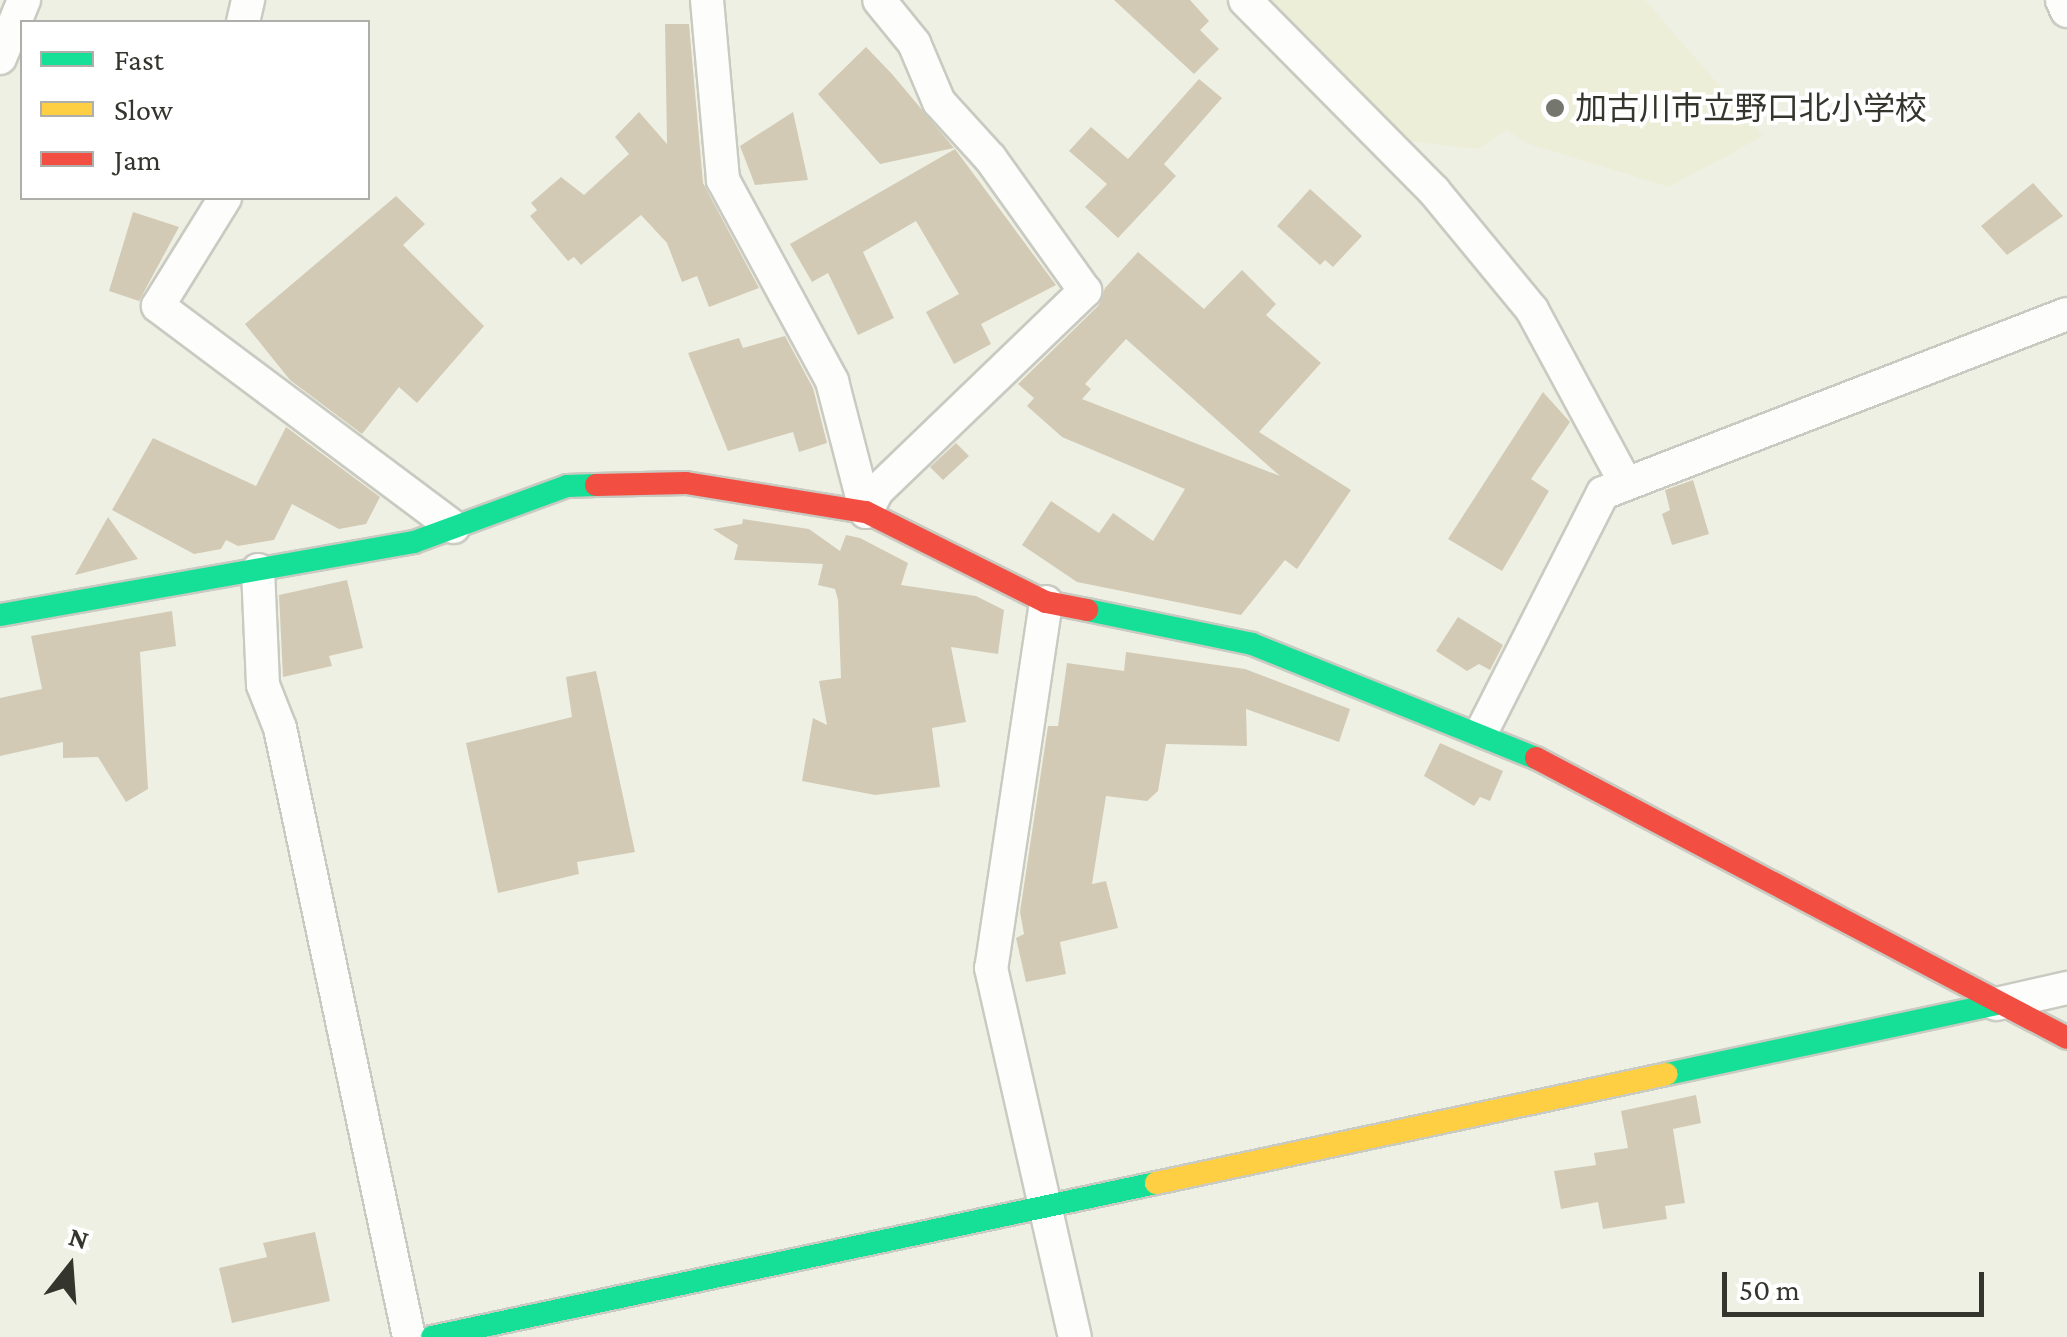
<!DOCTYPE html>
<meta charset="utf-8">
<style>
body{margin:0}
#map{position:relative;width:2067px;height:1337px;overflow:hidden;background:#eff0e4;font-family:"Crimson Pro","Noto Sans JP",serif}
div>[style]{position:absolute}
.built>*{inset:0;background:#eceed8}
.building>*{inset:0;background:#d2cab4}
.roads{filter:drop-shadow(2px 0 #c9cac1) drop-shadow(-2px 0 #c9cac1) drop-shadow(0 2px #c9cac1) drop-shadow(0 -2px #c9cac1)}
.street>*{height:32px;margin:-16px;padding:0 16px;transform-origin:16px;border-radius:16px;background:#fdfdfb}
.fast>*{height:22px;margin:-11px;padding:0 11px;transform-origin:11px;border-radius:11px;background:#16e098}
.slow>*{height:22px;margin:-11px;padding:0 11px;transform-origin:11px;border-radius:11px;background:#ffcf43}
.jam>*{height:22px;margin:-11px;padding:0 11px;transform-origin:11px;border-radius:11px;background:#f24e42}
.dots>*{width:28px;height:28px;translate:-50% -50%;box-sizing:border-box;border:5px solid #fff;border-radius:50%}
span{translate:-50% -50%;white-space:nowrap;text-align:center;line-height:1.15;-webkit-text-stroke:8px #fff;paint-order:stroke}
.poi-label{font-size:32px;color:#34352d}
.left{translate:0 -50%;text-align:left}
.legend{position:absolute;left:20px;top:20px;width:350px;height:180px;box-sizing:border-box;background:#fff;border:2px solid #aeaeab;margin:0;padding:12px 18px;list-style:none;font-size:30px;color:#34352d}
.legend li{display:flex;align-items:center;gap:20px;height:50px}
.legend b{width:50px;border:2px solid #aeaeab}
.north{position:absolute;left:20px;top:1217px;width:100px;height:100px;-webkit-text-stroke:8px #fff;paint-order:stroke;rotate:17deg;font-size:28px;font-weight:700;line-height:40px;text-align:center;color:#34352d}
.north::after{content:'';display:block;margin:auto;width:35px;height:45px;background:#34352d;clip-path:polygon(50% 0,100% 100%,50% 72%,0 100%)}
.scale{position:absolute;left:1722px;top:1272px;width:262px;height:45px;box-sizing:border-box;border:5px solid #34352d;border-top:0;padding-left:12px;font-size:30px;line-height:35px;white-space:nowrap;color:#34352d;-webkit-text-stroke:8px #fff;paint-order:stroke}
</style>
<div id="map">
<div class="built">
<div style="clip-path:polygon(1260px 0,1645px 0,1763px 136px,1669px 187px,1526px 143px,1507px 130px,1478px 149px,1400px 140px)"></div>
</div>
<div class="building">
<div style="clip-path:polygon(1114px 0,1190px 0,1209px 21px,1200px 30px,1219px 49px,1194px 74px)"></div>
<div style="clip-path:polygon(665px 24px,689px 24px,703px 183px,759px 288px,709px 307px,697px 276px,682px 282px,667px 243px,641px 215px,581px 265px,574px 257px,568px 261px,530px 216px,537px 210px,531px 203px,561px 177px,584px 195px,629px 154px,615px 137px,639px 112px,667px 144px)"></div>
<div style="clip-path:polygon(866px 47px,892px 74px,954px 148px,880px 164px,818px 94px)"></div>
<div style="clip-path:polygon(1199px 79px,1222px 98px,1164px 164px,1176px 176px,1118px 238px,1085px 207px,1107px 184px,1069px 151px,1091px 127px,1128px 159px)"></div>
<div style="clip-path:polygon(793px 112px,808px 180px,755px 185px,740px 146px)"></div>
<div style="clip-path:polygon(955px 149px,1056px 285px,981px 324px,991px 344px,954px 364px,926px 312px,959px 294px,916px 221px,863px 252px,894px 318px,858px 335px,828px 273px,812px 282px,790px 244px)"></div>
<div style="clip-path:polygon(2033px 183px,2063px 216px,2007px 255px,1981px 226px)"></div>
<div style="clip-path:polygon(1310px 189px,1362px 236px,1333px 267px,1325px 260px,1320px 265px,1277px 226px)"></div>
<div style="clip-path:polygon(396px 196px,425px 224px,403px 245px,484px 326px,417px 403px,399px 387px,362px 434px,290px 380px,245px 324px)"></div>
<div style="clip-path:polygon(133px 212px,179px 227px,139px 301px,109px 291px)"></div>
<div style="clip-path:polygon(evenodd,1138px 252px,1204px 309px,1242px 270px,1276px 304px,1266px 315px,1321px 363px,1259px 432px,1351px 490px,1297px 569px,1285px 560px,1241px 615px,1077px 582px,1022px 545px,1051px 501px,1099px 533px,1113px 513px,1153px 541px,1185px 489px,1062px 437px,1027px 406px,1034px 398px,1018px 384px,1099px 305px,1105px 288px,1138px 252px,1126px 339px,1246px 446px,1280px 476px,1082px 399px,1091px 389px,1085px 384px,1126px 339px)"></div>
<div style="clip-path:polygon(785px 336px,813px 388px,827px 443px,799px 452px,793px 432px,728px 451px,688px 353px,739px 338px,743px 348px)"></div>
<div style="clip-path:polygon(1543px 392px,1570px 422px,1531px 479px,1549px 491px,1502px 571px,1448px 539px)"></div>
<div style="clip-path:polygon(286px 427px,380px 497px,366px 524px,339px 529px,292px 504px,274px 540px,238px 546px,226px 540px,221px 549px,194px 554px,112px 510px,153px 438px,256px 486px)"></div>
<div style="clip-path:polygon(956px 443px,969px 456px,943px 480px,930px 467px)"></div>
<div style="clip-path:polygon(1693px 480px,1709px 534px,1672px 545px,1662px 514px,1670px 510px,1665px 490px)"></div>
<div style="clip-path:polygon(108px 517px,138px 559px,75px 575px)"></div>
<div style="clip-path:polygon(743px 519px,809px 529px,840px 551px,846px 535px,860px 538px,908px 563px,901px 585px,976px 596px,1004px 610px,998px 654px,951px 647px,966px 722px,932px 728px,940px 787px,875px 795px,802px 781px,813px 718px,827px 725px,819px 681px,841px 678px,838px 600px,835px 589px,818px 585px,823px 564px,734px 560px,738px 545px,713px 529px,742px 524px)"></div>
<div style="clip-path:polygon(347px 580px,363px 648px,329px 656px,332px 666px,283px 677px,279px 595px)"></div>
<div style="clip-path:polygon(172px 611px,176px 646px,140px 652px,148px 789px,126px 802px,98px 757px,63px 758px,63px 742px,0 756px,0 698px,42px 689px,31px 636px)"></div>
<div style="clip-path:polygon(1458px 617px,1503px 645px,1490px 670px,1479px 664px,1467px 671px,1436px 651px)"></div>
<div style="clip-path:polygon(1126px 652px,1245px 669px,1350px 709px,1339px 742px,1246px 709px,1247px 746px,1166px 744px,1158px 791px,1147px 801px,1106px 796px,1092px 884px,1106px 881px,1118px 928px,1060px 942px,1066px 974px,1026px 982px,1016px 938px,1024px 934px,1020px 912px,1048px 726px,1058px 726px,1067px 663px,1124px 671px)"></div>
<div style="clip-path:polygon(596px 671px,635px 852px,577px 862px,579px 874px,498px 893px,466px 743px,572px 717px,566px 677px)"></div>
<div style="clip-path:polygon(1440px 743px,1503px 771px,1490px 801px,1480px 797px,1474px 806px,1424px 776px)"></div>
<div style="clip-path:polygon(1696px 1095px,1701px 1123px,1673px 1129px,1685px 1203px,1665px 1206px,1667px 1219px,1603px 1229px,1598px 1202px,1561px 1209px,1554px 1171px,1596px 1165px,1594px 1153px,1628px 1148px,1621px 1111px)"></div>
<div style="clip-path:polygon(315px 1232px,330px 1301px,232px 1323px,219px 1268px,267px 1257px,263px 1243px)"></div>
</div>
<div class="roads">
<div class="street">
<div style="left:707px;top:0;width:181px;rotate:84.9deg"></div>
<div style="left:723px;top:180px;width:229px;rotate:61.5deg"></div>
<div style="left:832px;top:381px;width:135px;rotate:75.5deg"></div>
<div style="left:1245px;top:0;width:269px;rotate:45.3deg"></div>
<div style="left:1434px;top:191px;width:154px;rotate:50.5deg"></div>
<div style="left:1532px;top:310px;width:193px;rotate:61.6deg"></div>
<div style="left:2062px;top:0;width:12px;rotate:66deg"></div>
<div style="left:243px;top:22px;width:23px;rotate:-77deg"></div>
<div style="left:0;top:58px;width:63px;rotate:-67.5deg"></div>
<div style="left:225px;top:198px;width:127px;rotate:121.8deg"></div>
<div style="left:158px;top:306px;width:369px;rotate:36.8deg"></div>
<div style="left:866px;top:512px;width:24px;rotate:-62deg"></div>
<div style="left:877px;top:491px;width:289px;rotate:-43.9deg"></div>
<div style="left:1085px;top:291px;width:163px;rotate:-125.5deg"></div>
<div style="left:990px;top:158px;width:76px;rotate:-132.3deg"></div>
<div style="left:939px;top:102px;width:64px;rotate:-113deg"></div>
<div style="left:914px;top:43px;width:55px;rotate:-129.1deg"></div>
<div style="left:258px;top:570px;width:115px;rotate:87.5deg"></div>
<div style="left:263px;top:685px;width:46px;rotate:68.4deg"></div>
<div style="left:280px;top:728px;width:623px;rotate:78.04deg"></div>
<div style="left:1046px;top:602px;width:370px;rotate:98.5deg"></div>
<div style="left:991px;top:968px;width:378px;rotate:77.2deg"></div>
<div style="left:1482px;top:731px;width:267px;rotate:-63.1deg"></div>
<div style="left:1603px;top:493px;width:497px;rotate:-21.1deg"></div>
<div style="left:1996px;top:1004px;width:73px;rotate:-12.7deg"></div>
</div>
<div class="fast">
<div style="left:1087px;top:610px;width:168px;rotate:11.6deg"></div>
<div style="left:1252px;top:644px;width:306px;rotate:21.9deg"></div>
<div style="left:0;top:615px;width:420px;rotate:-10deg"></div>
<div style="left:414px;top:542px;width:163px;rotate:-20.1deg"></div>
<div style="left:567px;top:486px;width:29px;rotate:-2deg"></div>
<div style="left:1667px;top:1074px;width:336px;rotate:-12deg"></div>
<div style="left:432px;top:1337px;width:740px;rotate:-12.01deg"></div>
</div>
<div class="slow">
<div style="left:1156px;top:1183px;width:522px;rotate:-12.04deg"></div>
</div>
<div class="jam">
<div style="left:596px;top:485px;width:90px;rotate:-1.3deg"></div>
<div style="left:686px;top:483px;width:182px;rotate:9.2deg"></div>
<div style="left:866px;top:512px;width:201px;rotate:26.6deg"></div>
<div style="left:1046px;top:602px;width:42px;rotate:11deg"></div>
<div style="left:1536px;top:758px;width:600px;rotate:27.8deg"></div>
</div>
</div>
<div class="dots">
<div style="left:1555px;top:108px;background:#75766d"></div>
</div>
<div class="poi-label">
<span class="left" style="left:1575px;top:108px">加古川市立野口北小学校</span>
</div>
<ul class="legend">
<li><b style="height:12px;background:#16e098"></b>Fast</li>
<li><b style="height:12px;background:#ffcf43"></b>Slow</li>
<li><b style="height:12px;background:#f24e42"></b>Jam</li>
</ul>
<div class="north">N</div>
<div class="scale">50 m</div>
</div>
